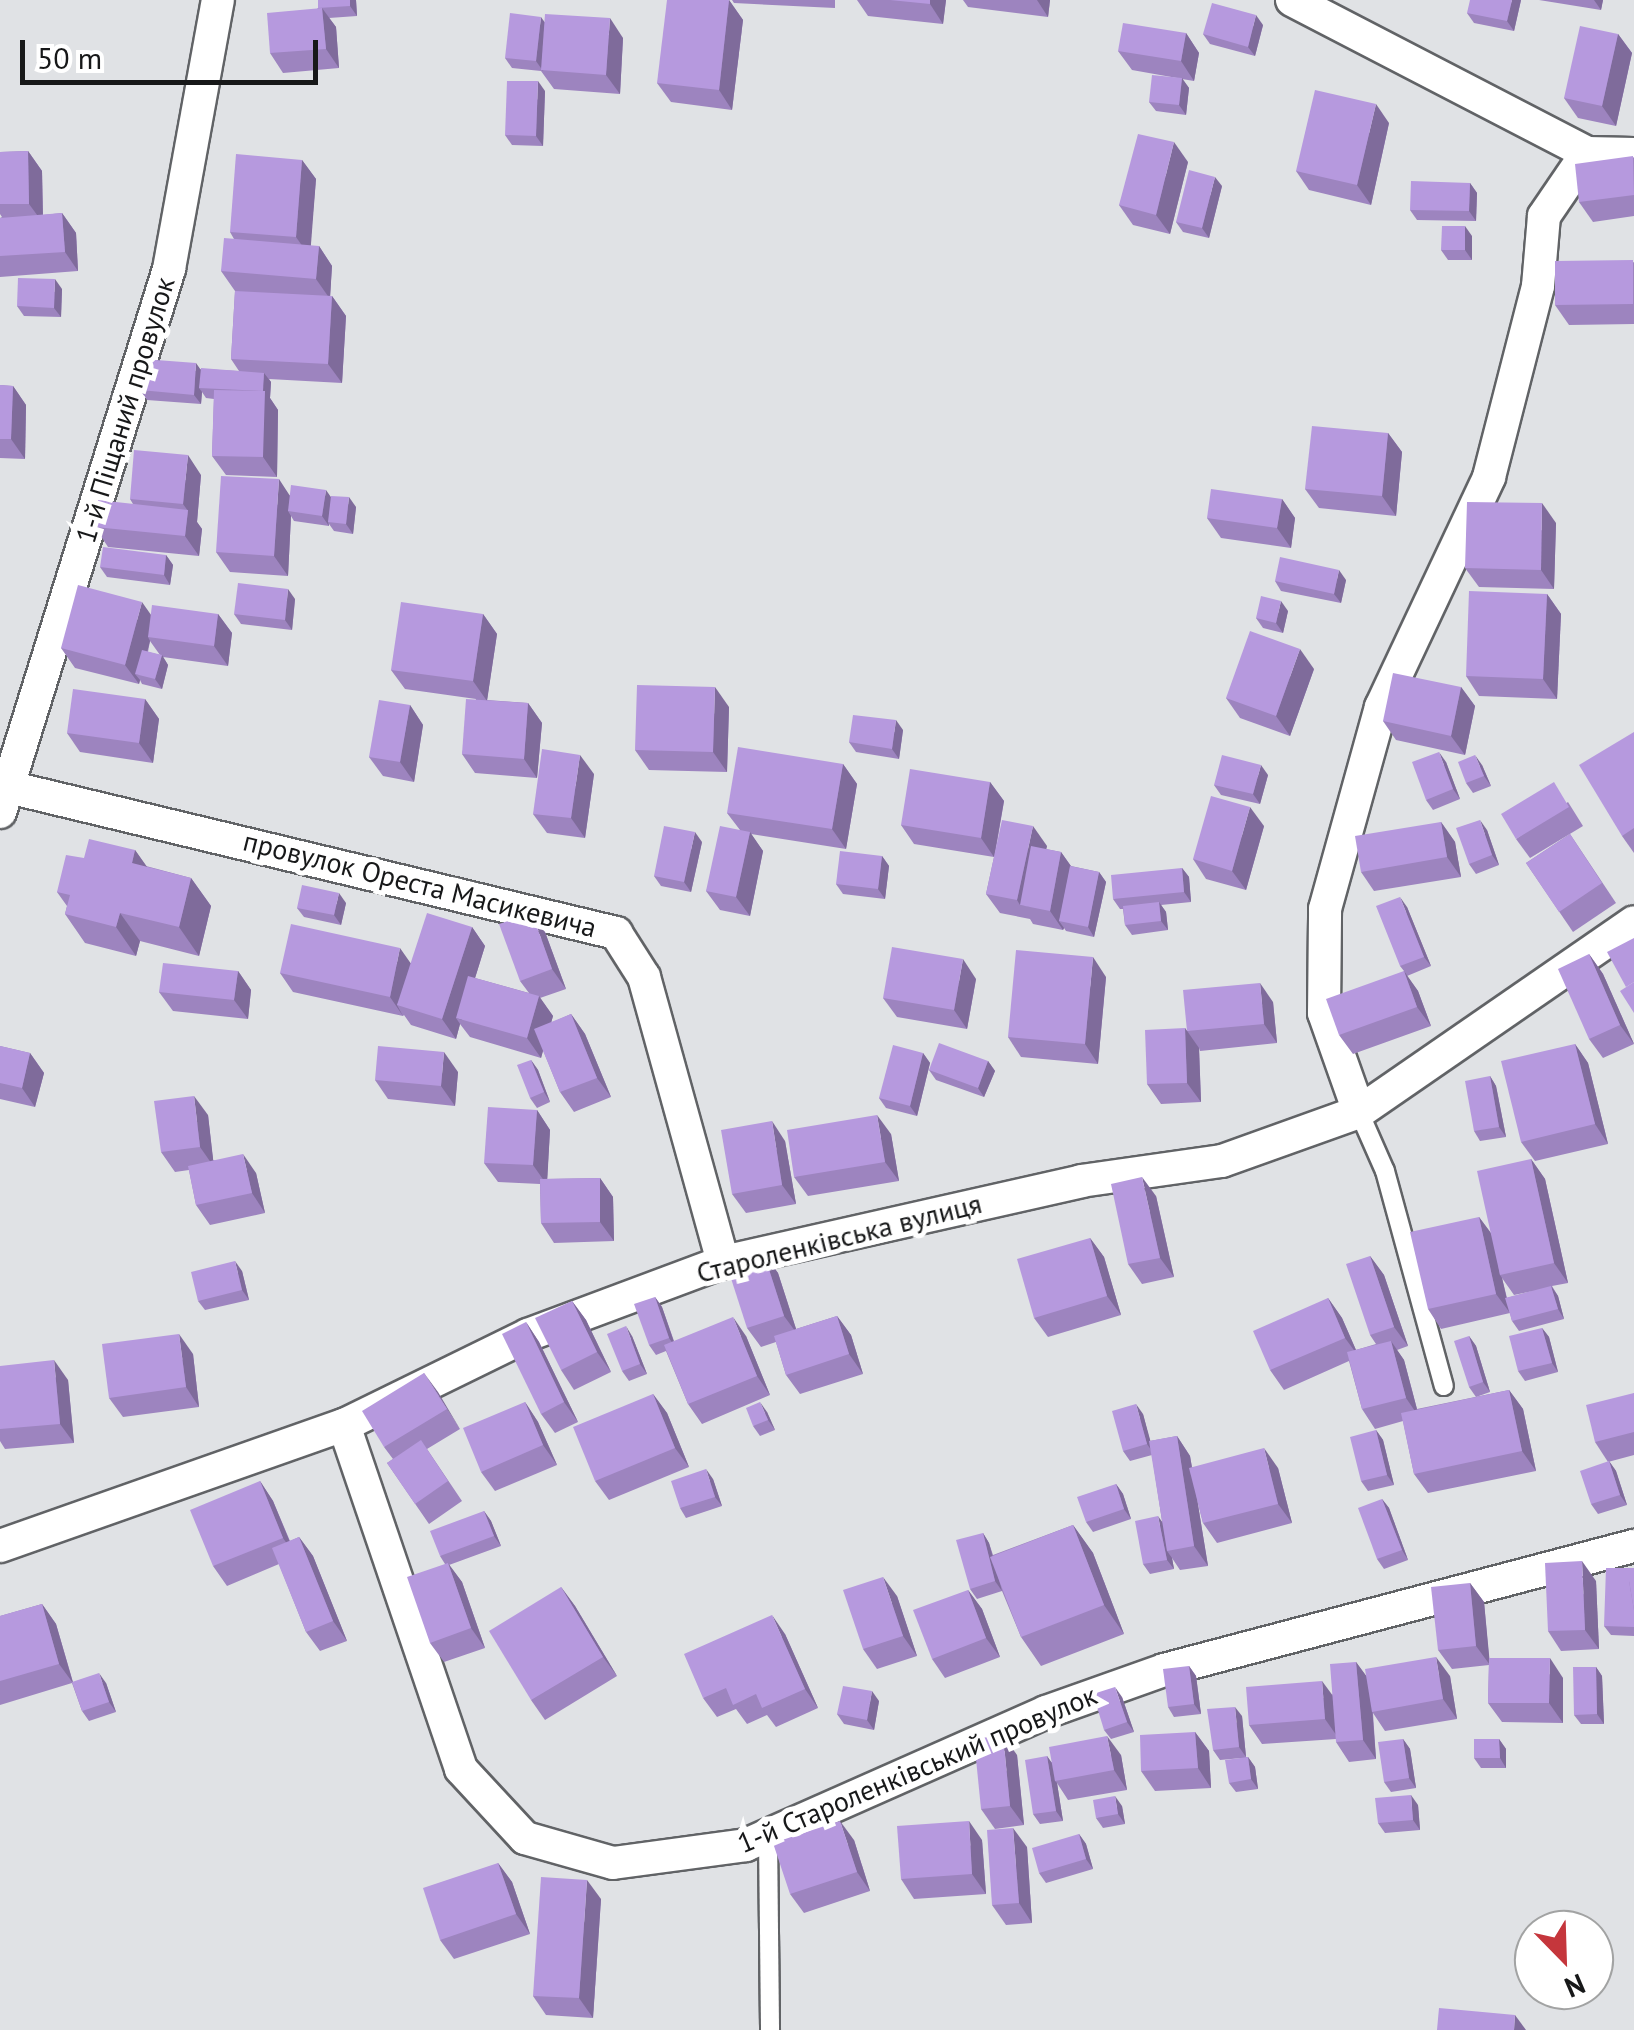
<!DOCTYPE html>
<meta charset="utf-8">
<style>
body{margin:0}
#map{position:relative;width:1634px;height:2030px;overflow:hidden;background:#e0e2e5;font-family:"PT Sans",sans-serif}
div>[style]{position:absolute}
.roads{filter:drop-shadow(2px 0 #616366) drop-shadow(-2px 0 #616366) drop-shadow(0 2px #616366) drop-shadow(0 -2px #616366)}
.lane>*{height:18px;margin:-9px;padding:0 9px;transform-origin:9px;border-radius:9px;background:#fff}
.street>*{height:32px;margin:-16px;padding:0 16px;transform-origin:16px;border-radius:16px;background:#fff}
.wall>*{inset:0;background:#9d84bf}
.shaded-wall>*{inset:0;background:#7f6b9b}
.building>*{inset:0;background:#b699de}
span{translate:-50% -50%;white-space:nowrap;text-align:center;line-height:1.15;-webkit-text-stroke:10px #fff;paint-order:stroke}
.street-label{font-size:28px;color:#171819}
.north{position:absolute;left:1514px;top:1910px;width:100px;height:100px;box-sizing:border-box;background:#fff;border:2px solid #a2a3a3;border-radius:50%;rotate:157deg;font-size:28px;font-weight:700;line-height:40px;text-align:center;color:#171819}
.north::after{content:'';display:block;margin:auto;width:35px;height:45px;background:#c5363c;clip-path:polygon(50% 0,100% 100%,50% 72%,0 100%)}
.scale{position:absolute;left:20px;top:40px;width:298px;height:45px;box-sizing:border-box;border:5px solid #171819;border-top:0;padding-left:12px;font-size:30px;line-height:35px;white-space:nowrap;color:#171819;-webkit-text-stroke:8px #fff;paint-order:stroke}
</style>
<div id="map">
<div class="roads">
<div class="lane">
<div style="left:1359px;top:1112px;width:64px;rotate:66.2deg"></div>
<div style="left:1385px;top:1171px;width:223px;rotate:74.7deg"></div>
<div style="left:768px;top:1835px;width:195px;rotate:89.4deg"></div>
</div>
<div class="street">
<div style="left:1292px;top:0;width:332px;rotate:27.4deg"></div>
<div style="left:1587px;top:153px;width:47px;rotate:1.2deg"></div>
<div style="left:0;top:785px;width:634px;rotate:13.51deg"></div>
<div style="left:616px;top:933px;width:52px;rotate:57.5deg"></div>
<div style="left:644px;top:977px;width:296px;rotate:74.5deg"></div>
<div style="left:0;top:812px;width:569px;rotate:-72.71deg"></div>
<div style="left:169px;top:269px;width:273px;rotate:-79.7deg"></div>
<div style="left:1359px;top:1112px;width:334px;rotate:-34.6deg"></div>
<div style="left:344px;top:1425px;width:363px;rotate:71.2deg"></div>
<div style="left:461px;top:1769px;width:94px;rotate:47.2deg"></div>
<div style="left:525px;top:1838px;width:91px;rotate:15.9deg"></div>
<div style="left:613px;top:1863px;width:134px;rotate:-7.7deg"></div>
<div style="left:746px;top:1845px;width:328px;rotate:-23.9deg"></div>
<div style="left:1046px;top:1712px;width:125px;rotate:-19.6deg"></div>
<div style="left:1164px;top:1670px;width:486px;rotate:-14.8deg"></div>
<div style="left:0;top:1546px;width:365px;rotate:-19.4deg"></div>
<div style="left:344px;top:1425px;width:205px;rotate:-26.1deg"></div>
<div style="left:528px;top:1335px;width:208px;rotate:-20.5deg"></div>
<div style="left:723px;top:1262px;width:367px;rotate:-12.7deg"></div>
<div style="left:1081px;top:1181px;width:142px;rotate:-8.1deg"></div>
<div style="left:1222px;top:1161px;width:145px;rotate:-19.7deg"></div>
<div style="left:1359px;top:1112px;width:105px;rotate:-109.5deg"></div>
<div style="left:1324px;top:1013px;width:104px;rotate:-89.4deg"></div>
<div style="left:1325px;top:909px;width:210px;rotate:-74.5deg"></div>
<div style="left:1381px;top:707px;width:254px;rotate:-64.8deg"></div>
<div style="left:1489px;top:477px;width:197px;rotate:-75.6deg"></div>
<div style="left:1538px;top:286px;width:70px;rotate:-85.1deg"></div>
<div style="left:1544px;top:216px;width:76px;rotate:-55.7deg"></div>
</div>
</div>
<div class="wall">
<div style="clip-path:polygon(318px 0,356px 0,357px 16px,329px 18px,336px 27px,339px 68px,283px 73px,270px 53px,318px 8px)"></div>
<div style="clip-path:polygon(729px 0,743px 20px,732px 110px,671px 102px,657px 83px)"></div>
<div style="clip-path:polygon(732px 0,835px 0,835px 8px,734px 3px)"></div>
<div style="clip-path:polygon(857px 0,946px 0,943px 24px,868px 16px)"></div>
<div style="clip-path:polygon(963px 0,1050px 0,1048px 17px,968px 7px)"></div>
<div style="clip-path:polygon(1521px 0,1514px 31px,1474px 23px,1467px 13px)"></div>
<div style="clip-path:polygon(1539px 0,1603px 0,1601px 10px)"></div>
<div style="clip-path:polygon(544px 22px,623px 38px,620px 94px,554px 89px,541px 71px,512px 68px,505px 58px)"></div>
<div style="clip-path:polygon(1263px 25px,1255px 56px,1210px 44px,1203px 34px)"></div>
<div style="clip-path:polygon(1186px 33px,1199px 53px,1194px 81px,1182px 79px,1189px 88px,1186px 115px,1156px 111px,1149px 102px,1177px 78px,1132px 70px,1118px 51px)"></div>
<div style="clip-path:polygon(1618px 34px,1632px 53px,1616px 126px,1578px 118px,1564px 98px)"></div>
<div style="clip-path:polygon(545px 91px,543px 146px,512px 145px,505px 135px)"></div>
<div style="clip-path:polygon(1389px 123px,1371px 205px,1309px 190px,1296px 171px)"></div>
<div style="clip-path:polygon(28px 151px,42px 171px,43px 215px,62px 213px,76px 233px,78px 271px,0 277px,0 218px,2px 217px,0 214px,0 152px)"></div>
<div style="clip-path:polygon(1634px 157px,1634px 216px,1593px 222px,1579px 202px)"></div>
<div style="clip-path:polygon(302px 160px,316px 179px,310px 246px,319px 246px,332px 266px,330px 296px,332px 296px,346px 316px,342px 383px,269px 379px,271px 382px,270px 398px,278px 410px,277px 477px,226px 475px,212px 456px,214px 399px,206px 398px,202px 392px,201px 404px,147px 400px,140px 390px,201px 369px,239px 371px,231px 359px,235px 291px,221px 271px,234px 239px,230px 232px)"></div>
<div style="clip-path:polygon(1188px 162px,1170px 234px,1133px 225px,1119px 205px)"></div>
<div style="clip-path:polygon(1470px 183px,1477px 193px,1476px 221px,1417px 220px,1410px 210px)"></div>
<div style="clip-path:polygon(1222px 186px,1209px 238px,1183px 232px,1176px 222px)"></div>
<div style="clip-path:polygon(1472px 236px,1472px 260px,1448px 260px,1441px 250px)"></div>
<div style="clip-path:polygon(1634px 262px,1634px 324px,1569px 325px,1555px 305px)"></div>
<div style="clip-path:polygon(62px 289px,61px 317px,24px 316px,17px 306px)"></div>
<div style="clip-path:polygon(0 385px,13px 386px,26px 405px,25px 459px,0 458px)"></div>
<div style="clip-path:polygon(1388px 433px,1402px 452px,1396px 516px,1319px 508px,1305px 489px)"></div>
<div style="clip-path:polygon(201px 475px,197px 522px,202px 529px,199px 556px,108px 547px,95px 527px,133px 504px,130px 499px)"></div>
<div style="clip-path:polygon(290px 495px,330px 497px,356px 507px,353px 534px,334px 531px,329px 524px,329px 526px,294px 521px,291px 516px,288px 576px,230px 572px,216px 552px)"></div>
<div style="clip-path:polygon(1282px 499px,1295px 518px,1291px 548px,1221px 538px,1207px 518px)"></div>
<div style="clip-path:polygon(1556px 523px,1554px 589px,1479px 587px,1465px 568px)"></div>
<div style="clip-path:polygon(166px 555px,173px 565px,170px 585px,107px 577px,100px 567px)"></div>
<div style="clip-path:polygon(1346px 580px,1341px 603px,1281px 591px,1275px 581px)"></div>
<div style="clip-path:polygon(1547px 594px,1561px 614px,1557px 699px,1479px 696px,1466px 676px)"></div>
<div style="clip-path:polygon(295px 599px,292px 630px,241px 624px,234px 614px)"></div>
<div style="clip-path:polygon(1288px 611px,1283px 633px,1263px 628px,1256px 618px)"></div>
<div style="clip-path:polygon(evenodd,218px 614px,232px 633px,228px 666px,163px 657px,168px 665px,162px 689px,142px 684px,140px 680px,139px 684px,75px 668px,61px 648px,151px 615px,218px 614px,150px 641px,160px 655px,148px 652px,150px 641px)"></div>
<div style="clip-path:polygon(483px 614px,497px 634px,487px 700px,528px 703px,542px 723px,537px 778px,475px 773px,462px 754px,476px 699px,405px 689px,391px 670px)"></div>
<div style="clip-path:polygon(1314px 669px,1290px 736px,1240px 718px,1226px 698px)"></div>
<div style="clip-path:polygon(1461px 687px,1475px 706px,1465px 755px,1396px 740px,1383px 721px)"></div>
<div style="clip-path:polygon(145px 699px,159px 719px,153px 763px,80px 752px,67px 733px)"></div>
<div style="clip-path:polygon(410px 705px,423px 725px,414px 782px,383px 776px,369px 757px)"></div>
<div style="clip-path:polygon(729px 707px,727px 772px,649px 770px,635px 750px)"></div>
<div style="clip-path:polygon(903px 730px,899px 759px,856px 752px,849px 742px)"></div>
<div style="clip-path:polygon(1634px 732px,1634px 853px,1622px 836px)"></div>
<div style="clip-path:polygon(1446px 762px,1460px 799px,1433px 810px,1426px 800px)"></div>
<div style="clip-path:polygon(843px 764px,857px 784px,846px 849px,751px 834px,763px 851px,750px 916px,720px 910px,706px 891px,740px 830px,727px 813px)"></div>
<div style="clip-path:polygon(1482px 765px,1491px 786px,1473px 793px,1466px 783px)"></div>
<div style="clip-path:polygon(594px 774px,585px 838px,547px 833px,533px 814px)"></div>
<div style="clip-path:polygon(1268px 775px,1260px 804px,1221px 795px,1214px 785px)"></div>
<div style="clip-path:polygon(990px 782px,1004px 801px,995px 855px,1047px 846px,1046px 849px,1061px 852px,1071px 866px,1099px 872px,1106px 882px,1094px 937px,1066px 931px,1064px 928px,1063px 930px,1033px 924px,1030px 919px,1000px 913px,986px 894px,994px 857px,914px 844px,901px 825px)"></div>
<div style="clip-path:polygon(1568px 802px,1583px 826px,1530px 858px,1516px 839px)"></div>
<div style="clip-path:polygon(1441px 822px,1455px 842px,1461px 877px,1374px 891px,1361px 872px)"></div>
<div style="clip-path:polygon(1264px 826px,1246px 890px,1206px 879px,1193px 859px)"></div>
<div style="clip-path:polygon(1487px 830px,1499px 865px,1476px 874px,1469px 864px)"></div>
<div style="clip-path:polygon(1570px 834px,1616px 903px,1573px 932px,1526px 863px)"></div>
<div style="clip-path:polygon(702px 842px,691px 892px,661px 886px,654px 876px)"></div>
<div style="clip-path:polygon(135px 850px,146px 866px,191px 878px,211px 906px,199px 956px,140px 941px,136px 956px,85px 943px,65px 914px,67px 906px,57px 892px,84px 858px)"></div>
<div style="clip-path:polygon(882px 856px,889px 866px,885px 899px,843px 894px,836px 884px)"></div>
<div style="clip-path:polygon(1182px 868px,1189px 877px,1191px 902px,1161px 905px,1166px 912px,1168px 930px,1132px 935px,1125px 925px,1123px 909px,1120px 909px,1113px 899px)"></div>
<div style="clip-path:polygon(346px 903px,341px 925px,304px 917px,297px 908px)"></div>
<div style="clip-path:polygon(1407px 907px,1431px 966px,1407px 976px,1418px 991px,1431px 1026px,1353px 1054px,1339px 1035px,1404px 971px,1400px 966px)"></div>
<div style="clip-path:polygon(472px 927px,485px 946px,475px 978px,529px 993px,520px 981px,545px 932px,566px 989px,540px 998px,553px 1016px,551px 1023px,571px 1014px,585px 1034px,611px 1097px,574px 1112px,560px 1092px,543px 1050px,541px 1058px,470px 1037px,460px 1024px,456px 1039px,411px 1025px,404px 1015px,403px 1016px,293px 992px,280px 973px,411px 963px)"></div>
<div style="clip-path:polygon(1589px 954px,1603px 974px,1634px 1044px,1603px 1058px,1589px 1039px)"></div>
<div style="clip-path:polygon(238px 971px,251px 990px,248px 1019px,173px 1011px,159px 992px)"></div>
<div style="clip-path:polygon(1106px 977px,1098px 1064px,1021px 1057px,1008px 1037px)"></div>
<div style="clip-path:polygon(976px 979px,967px 1029px,897px 1017px,883px 998px)"></div>
<div style="clip-path:polygon(1273px 1002px,1277px 1043px,1200px 1051px,1199px 1048px,1201px 1102px,1161px 1104px,1147px 1084px,1185px 1028px,1187px 1031px)"></div>
<div style="clip-path:polygon(1575px 1044px,1588px 1063px,1608px 1144px,1535px 1161px,1521px 1142px)"></div>
<div style="clip-path:polygon(0 1046px,30px 1053px,44px 1073px,35px 1107px,0 1099px)"></div>
<div style="clip-path:polygon(923px 1053px,930px 1063px,917px 1116px,886px 1108px,879px 1098px)"></div>
<div style="clip-path:polygon(531px 1060px,538px 1070px,550px 1102px,537px 1108px,530px 1098px)"></div>
<div style="clip-path:polygon(988px 1061px,995px 1071px,984px 1097px,936px 1080px,929px 1070px)"></div>
<div style="clip-path:polygon(458px 1072px,455px 1106px,388px 1099px,375px 1080px)"></div>
<div style="clip-path:polygon(1490px 1076px,1496px 1086px,1506px 1137px,1480px 1141px,1474px 1131px)"></div>
<div style="clip-path:polygon(537px 1110px,550px 1130px,547px 1179px,600px 1178px,613px 1197px,614px 1241px,554px 1243px,541px 1223px,540px 1184px,498px 1182px,484px 1163px)"></div>
<div style="clip-path:polygon(208px 1115px,213px 1160px,256px 1173px,265px 1213px,210px 1225px,196px 1205px,189px 1170px,175px 1172px,161px 1152px)"></div>
<div style="clip-path:polygon(891px 1134px,899px 1181px,808px 1196px,794px 1177px)"></div>
<div style="clip-path:polygon(785px 1141px,796px 1204px,746px 1213px,732px 1194px)"></div>
<div style="clip-path:polygon(evenodd,1531px 1159px,1545px 1179px,1568px 1283px,1552px 1286px,1558px 1296px,1564px 1319px,1519px 1331px,1512px 1321px,1510px 1313px,1441px 1329px,1428px 1309px,1479px 1217px,1491px 1233px,1531px 1159px,1502px 1278px,1514px 1295px,1533px 1291px,1507px 1298px,1502px 1278px)"></div>
<div style="clip-path:polygon(1156px 1196px,1174px 1277px,1142px 1284px,1128px 1264px)"></div>
<div style="clip-path:polygon(1090px 1238px,1104px 1257px,1121px 1315px,1048px 1337px,1034px 1318px)"></div>
<div style="clip-path:polygon(764px 1254px,778px 1273px,796px 1329px,837px 1316px,851px 1335px,863px 1374px,800px 1394px,786px 1375px,776px 1342px,761px 1347px,747px 1328px)"></div>
<div style="clip-path:polygon(1370px 1256px,1384px 1275px,1408px 1346px,1397px 1350px,1404px 1360px,1417px 1409px,1509px 1390px,1523px 1409px,1536px 1471px,1428px 1493px,1414px 1474px,1403px 1421px,1375px 1429px,1362px 1409px,1349px 1361px,1284px 1390px,1270px 1370px,1328px 1298px,1342px 1318px,1356px 1350px,1376px 1344px,1370px 1335px)"></div>
<div style="clip-path:polygon(242px 1271px,249px 1300px,205px 1310px,198px 1301px)"></div>
<div style="clip-path:polygon(655px 1297px,662px 1307px,674px 1341px,746px 1336px,770px 1395px,702px 1424px,688px 1404px,666px 1351px,656px 1355px,649px 1345px)"></div>
<div style="clip-path:polygon(572px 1301px,586px 1320px,611px 1372px,574px 1390px,561px 1370px)"></div>
<div style="clip-path:polygon(526px 1322px,539px 1342px,578px 1422px,555px 1433px,541px 1414px)"></div>
<div style="clip-path:polygon(1542px 1328px,1549px 1337px,1558px 1372px,1525px 1381px,1518px 1371px)"></div>
<div style="clip-path:polygon(632px 1336px,647px 1374px,629px 1381px,622px 1371px)"></div>
<div style="clip-path:polygon(1469px 1336px,1476px 1346px,1490px 1392px,1476px 1397px,1469px 1387px)"></div>
<div style="clip-path:polygon(193px 1354px,199px 1407px,123px 1417px,109px 1398px)"></div>
<div style="clip-path:polygon(0 1366px,68px 1380px,74px 1443px,5px 1449px,0 1441px)"></div>
<div style="clip-path:polygon(424px 1373px,460px 1429px,427px 1449px,462px 1501px,429px 1524px,387px 1463px,393px 1459px,384px 1447px)"></div>
<div style="clip-path:polygon(1634px 1393px,1634px 1455px,1608px 1462px,1595px 1442px)"></div>
<div style="clip-path:polygon(653px 1394px,667px 1413px,689px 1467px,609px 1500px,595px 1481px)"></div>
<div style="clip-path:polygon(525px 1402px,538px 1422px,557px 1465px,495px 1491px,481px 1472px)"></div>
<div style="clip-path:polygon(767px 1412px,775px 1430px,760px 1436px,753px 1426px)"></div>
<div style="clip-path:polygon(1143px 1414px,1150px 1441px,1177px 1436px,1190px 1456px,1192px 1467px,1278px 1468px,1292px 1523px,1217px 1543px,1203px 1523px,1197px 1499px,1208px 1566px,1180px 1570px,1172px 1558px,1174px 1569px,1150px 1574px,1143px 1564px,1162px 1521px,1152px 1455px,1130px 1461px,1123px 1451px)"></div>
<div style="clip-path:polygon(1376px 1430px,1383px 1440px,1394px 1485px,1368px 1491px,1361px 1481px)"></div>
<div style="clip-path:polygon(1609px 1461px,1616px 1471px,1627px 1505px,1598px 1514px,1591px 1504px)"></div>
<div style="clip-path:polygon(713px 1479px,722px 1506px,686px 1518px,680px 1508px)"></div>
<div style="clip-path:polygon(260px 1481px,273px 1501px,290px 1541px,299px 1537px,313px 1556px,347px 1641px,320px 1651px,306px 1632px,279px 1564px,227px 1586px,213px 1566px)"></div>
<div style="clip-path:polygon(1116px 1484px,1123px 1494px,1131px 1519px,1093px 1532px,1086px 1522px)"></div>
<div style="clip-path:polygon(1382px 1499px,1389px 1508px,1408px 1560px,1384px 1569px,1377px 1559px)"></div>
<div style="clip-path:polygon(484px 1511px,491px 1521px,501px 1546px,449px 1565px,462px 1582px,485px 1648px,444px 1662px,430px 1643px,445px 1564px,440px 1556px)"></div>
<div style="clip-path:polygon(1073px 1525px,1093px 1553px,1124px 1634px,1041px 1666px,1021px 1637px,1002px 1591px,977px 1599px,970px 1589px,983px 1533px,989px 1543px,993px 1555px)"></div>
<div style="clip-path:polygon(1634px 1568px,1634px 1636px,1611px 1635px,1604px 1626px)"></div>
<div style="clip-path:polygon(1596px 1581px,1599px 1649px,1561px 1651px,1548px 1631px)"></div>
<div style="clip-path:polygon(1470px 1583px,1484px 1602px,1489px 1658px,1563px 1678px,1563px 1723px,1502px 1722px,1488px 1703px,1489px 1665px,1452px 1669px,1438px 1650px)"></div>
<div style="clip-path:polygon(561px 1587px,575px 1606px,617px 1676px,545px 1720px,531px 1700px)"></div>
<div style="clip-path:polygon(968px 1590px,982px 1609px,1000px 1657px,945px 1678px,932px 1659px)"></div>
<div style="clip-path:polygon(897px 1596px,917px 1656px,877px 1669px,863px 1649px)"></div>
<div style="clip-path:polygon(42px 1604px,56px 1624px,73px 1682px,106px 1683px,116px 1712px,89px 1721px,82px 1711px,72px 1683px,0 1705px,0 1616px)"></div>
<div style="clip-path:polygon(785px 1634px,818px 1708px,776px 1727px,767px 1715px,747px 1724px,736px 1709px,717px 1717px,703px 1698px)"></div>
<div style="clip-path:polygon(1356px 1662px,1366px 1676px,1450px 1676px,1457px 1719px,1385px 1731px,1373px 1713px,1376px 1759px,1349px 1762px,1336px 1742px,1336px 1739px,1262px 1744px,1249px 1725px,1332px 1695px)"></div>
<div style="clip-path:polygon(1189px 1666px,1196px 1676px,1201px 1714px,1174px 1717px,1168px 1707px)"></div>
<div style="clip-path:polygon(1596px 1667px,1602px 1676px,1604px 1724px,1581px 1724px,1574px 1715px)"></div>
<div style="clip-path:polygon(1122px 1697px,1134px 1732px,1111px 1739px,1104px 1730px)"></div>
<div style="clip-path:polygon(879px 1701px,874px 1730px,844px 1724px,837px 1714px)"></div>
<div style="clip-path:polygon(1242px 1716px,1246px 1757px,1248px 1757px,1255px 1767px,1258px 1789px,1236px 1792px,1229px 1783px,1242px 1758px,1220px 1760px,1213px 1750px)"></div>
<div style="clip-path:polygon(1195px 1732px,1209px 1751px,1211px 1788px,1155px 1791px,1141px 1771px)"></div>
<div style="clip-path:polygon(1403px 1739px,1410px 1749px,1416px 1788px,1391px 1792px,1384px 1782px)"></div>
<div style="clip-path:polygon(1499px 1739px,1506px 1749px,1506px 1768px,1481px 1768px,1474px 1758px)"></div>
<div style="clip-path:polygon(1017px 1755px,1024px 1825px,995px 1829px,981px 1809px)"></div>
<div style="clip-path:polygon(1121px 1755px,1127px 1790px,1068px 1800px,1057px 1783px,1063px 1821px,1040px 1824px,1033px 1814px,1047px 1756px,1051px 1762px)"></div>
<div style="clip-path:polygon(1418px 1805px,1420px 1830px,1385px 1833px,1378px 1823px)"></div>
<div style="clip-path:polygon(1122px 1806px,1125px 1824px,1103px 1828px,1096px 1818px)"></div>
<div style="clip-path:polygon(1079px 1834px,1086px 1844px,1093px 1869px,1046px 1883px,1039px 1873px)"></div>
<div style="clip-path:polygon(854px 1840px,870px 1891px,804px 1913px,790px 1894px)"></div>
<div style="clip-path:polygon(982px 1840px,986px 1894px,914px 1899px,901px 1879px)"></div>
<div style="clip-path:polygon(1027px 1847px,1032px 1923px,1006px 1925px,992px 1905px)"></div>
<div style="clip-path:polygon(498px 1863px,512px 1882px,530px 1934px,454px 1959px,440px 1940px)"></div>
<div style="clip-path:polygon(601px 1899px,593px 2018px,546px 2015px,533px 1996px)"></div>
</div>
<div class="shaded-wall">
<div style="clip-path:polygon(350px 0,356px 0,357px 16px,350px 6px)"></div>
<div style="clip-path:polygon(729px 0,743px 20px,732px 110px,719px 90px)"></div>
<div style="clip-path:polygon(930px 0,946px 0,943px 24px,930px 4px)"></div>
<div style="clip-path:polygon(1037px 0,1050px 0,1048px 17px)"></div>
<div style="clip-path:polygon(1512px 0,1521px 0,1514px 31px,1507px 21px)"></div>
<div style="clip-path:polygon(1594px 0,1603px 0,1601px 10px)"></div>
<div style="clip-path:polygon(322px 8px,336px 27px,339px 68px,326px 49px)"></div>
<div style="clip-path:polygon(1256px 15px,1263px 25px,1255px 56px,1248px 47px)"></div>
<div style="clip-path:polygon(541px 17px,548px 27px,543px 71px,536px 61px)"></div>
<div style="clip-path:polygon(610px 18px,623px 38px,620px 94px,606px 75px)"></div>
<div style="clip-path:polygon(1186px 33px,1199px 53px,1194px 81px,1181px 61px)"></div>
<div style="clip-path:polygon(1618px 34px,1632px 53px,1616px 126px,1602px 106px)"></div>
<div style="clip-path:polygon(1182px 78px,1189px 88px,1186px 115px,1179px 105px)"></div>
<div style="clip-path:polygon(538px 81px,545px 91px,543px 146px,536px 136px)"></div>
<div style="clip-path:polygon(1376px 104px,1389px 123px,1371px 205px,1357px 185px)"></div>
<div style="clip-path:polygon(1174px 142px,1188px 162px,1170px 234px,1156px 215px)"></div>
<div style="clip-path:polygon(28px 151px,42px 171px,43px 223px,29px 204px)"></div>
<div style="clip-path:polygon(302px 160px,316px 179px,310px 257px,296px 237px)"></div>
<div style="clip-path:polygon(1215px 177px,1222px 186px,1209px 238px,1202px 228px)"></div>
<div style="clip-path:polygon(1470px 183px,1477px 193px,1476px 221px,1469px 211px)"></div>
<div style="clip-path:polygon(62px 213px,76px 233px,78px 271px,65px 252px)"></div>
<div style="clip-path:polygon(1465px 226px,1472px 236px,1472px 260px,1465px 250px)"></div>
<div style="clip-path:polygon(319px 246px,332px 266px,330px 299px,316px 279px)"></div>
<div style="clip-path:polygon(55px 279px,62px 289px,61px 317px,54px 308px)"></div>
<div style="clip-path:polygon(332px 296px,346px 316px,342px 383px,328px 364px)"></div>
<div style="clip-path:polygon(196px 363px,203px 373px,199px 388px,202px 392px,201px 404px,194px 395px)"></div>
<div style="clip-path:polygon(264px 373px,271px 382px,270px 398px,278px 410px,277px 477px,263px 457px,262px 393px)"></div>
<div style="clip-path:polygon(13px 386px,26px 405px,25px 459px,11px 439px)"></div>
<div style="clip-path:polygon(1388px 433px,1402px 452px,1396px 516px,1382px 496px)"></div>
<div style="clip-path:polygon(188px 455px,201px 475px,197px 522px,202px 529px,199px 556px,185px 536px,188px 511px,183px 504px)"></div>
<div style="clip-path:polygon(279px 479px,292px 499px,288px 511px,291px 516px,288px 576px,274px 556px)"></div>
<div style="clip-path:polygon(326px 490px,333px 500px,328px 522px,329px 526px,322px 516px)"></div>
<div style="clip-path:polygon(349px 497px,356px 507px,353px 534px,346px 524px)"></div>
<div style="clip-path:polygon(1282px 499px,1295px 518px,1291px 548px,1277px 528px)"></div>
<div style="clip-path:polygon(1542px 503px,1556px 523px,1554px 589px,1541px 570px)"></div>
<div style="clip-path:polygon(166px 555px,173px 565px,170px 585px,164px 575px)"></div>
<div style="clip-path:polygon(1339px 570px,1346px 580px,1341px 603px,1334px 594px)"></div>
<div style="clip-path:polygon(288px 589px,295px 599px,292px 630px,285px 620px)"></div>
<div style="clip-path:polygon(1547px 594px,1561px 614px,1557px 699px,1543px 679px)"></div>
<div style="clip-path:polygon(1281px 601px,1288px 611px,1283px 633px,1276px 623px)"></div>
<div style="clip-path:polygon(142px 602px,156px 622px,148px 637px,150px 641px,141px 675px,135px 674px,140px 680px,139px 684px,125px 665px)"></div>
<div style="clip-path:polygon(218px 614px,232px 633px,228px 666px,214px 646px)"></div>
<div style="clip-path:polygon(483px 614px,497px 634px,487px 701px,473px 681px)"></div>
<div style="clip-path:polygon(1300px 649px,1314px 669px,1290px 736px,1276px 716px)"></div>
<div style="clip-path:polygon(162px 655px,168px 665px,162px 689px,155px 679px)"></div>
<div style="clip-path:polygon(715px 687px,729px 707px,727px 772px,713px 752px)"></div>
<div style="clip-path:polygon(1461px 687px,1475px 706px,1465px 755px,1451px 736px)"></div>
<div style="clip-path:polygon(145px 699px,159px 719px,153px 763px,139px 743px)"></div>
<div style="clip-path:polygon(528px 703px,542px 723px,537px 778px,524px 759px)"></div>
<div style="clip-path:polygon(410px 705px,423px 725px,414px 782px,400px 762px)"></div>
<div style="clip-path:polygon(896px 720px,903px 730px,899px 759px,892px 749px)"></div>
<div style="clip-path:polygon(1439px 752px,1446px 762px,1460px 799px,1453px 789px)"></div>
<div style="clip-path:polygon(580px 755px,594px 774px,585px 838px,571px 818px)"></div>
<div style="clip-path:polygon(1475px 755px,1482px 765px,1491px 786px,1484px 776px)"></div>
<div style="clip-path:polygon(843px 764px,857px 784px,846px 849px,832px 829px)"></div>
<div style="clip-path:polygon(1261px 765px,1268px 775px,1260px 804px,1253px 794px)"></div>
<div style="clip-path:polygon(990px 782px,1004px 801px,994px 857px,981px 838px)"></div>
<div style="clip-path:polygon(1250px 807px,1264px 826px,1246px 890px,1232px 871px)"></div>
<div style="clip-path:polygon(1480px 820px,1487px 830px,1499px 865px,1492px 855px)"></div>
<div style="clip-path:polygon(1441px 822px,1455px 842px,1461px 877px,1447px 857px)"></div>
<div style="clip-path:polygon(1033px 826px,1047px 846px,1033px 907px,1020px 905px,1017px 900px)"></div>
<div style="clip-path:polygon(695px 832px,702px 842px,691px 892px,684px 882px)"></div>
<div style="clip-path:polygon(750px 832px,763px 851px,750px 916px,736px 897px)"></div>
<div style="clip-path:polygon(135px 850px,155px 878px,132px 863px)"></div>
<div style="clip-path:polygon(1061px 852px,1075px 872px,1059px 921px,1064px 928px,1063px 930px,1050px 911px)"></div>
<div style="clip-path:polygon(882px 856px,889px 866px,885px 899px,878px 889px)"></div>
<div style="clip-path:polygon(1182px 868px,1189px 877px,1191px 902px,1184px 892px)"></div>
<div style="clip-path:polygon(1099px 872px,1106px 882px,1094px 937px,1088px 927px)"></div>
<div style="clip-path:polygon(191px 878px,211px 906px,199px 956px,179px 927px)"></div>
<div style="clip-path:polygon(339px 893px,346px 903px,341px 925px,334px 915px)"></div>
<div style="clip-path:polygon(1400px 897px,1407px 907px,1431px 966px,1424px 957px)"></div>
<div style="clip-path:polygon(1159px 902px,1166px 912px,1168px 930px,1161px 921px)"></div>
<div style="clip-path:polygon(120px 913px,140px 941px,136px 956px,116px 927px)"></div>
<div style="clip-path:polygon(532px 913px,545px 932px,566px 989px,552px 969px)"></div>
<div style="clip-path:polygon(472px 927px,485px 946px,462px 1020px,456px 1018px,460px 1024px,456px 1039px,442px 1019px)"></div>
<div style="clip-path:polygon(400px 948px,414px 968px,397px 1005px,403px 1016px,390px 997px)"></div>
<div style="clip-path:polygon(1589px 954px,1603px 974px,1634px 1044px,1620px 1025px)"></div>
<div style="clip-path:polygon(1093px 957px,1106px 977px,1098px 1064px,1085px 1044px)"></div>
<div style="clip-path:polygon(963px 959px,976px 979px,967px 1029px,954px 1010px)"></div>
<div style="clip-path:polygon(238px 971px,251px 990px,248px 1019px,234px 1000px)"></div>
<div style="clip-path:polygon(1404px 971px,1418px 991px,1431px 1026px,1417px 1007px)"></div>
<div style="clip-path:polygon(1260px 983px,1273px 1002px,1277px 1043px,1264px 1024px)"></div>
<div style="clip-path:polygon(539px 996px,553px 1016px,541px 1058px,527px 1038px)"></div>
<div style="clip-path:polygon(571px 1014px,585px 1034px,611px 1097px,597px 1078px)"></div>
<div style="clip-path:polygon(1185px 1028px,1199px 1048px,1201px 1102px,1187px 1083px)"></div>
<div style="clip-path:polygon(1575px 1044px,1588px 1063px,1608px 1144px,1595px 1124px)"></div>
<div style="clip-path:polygon(444px 1052px,458px 1072px,455px 1106px,441px 1086px)"></div>
<div style="clip-path:polygon(30px 1053px,44px 1073px,35px 1107px,22px 1088px)"></div>
<div style="clip-path:polygon(923px 1053px,930px 1063px,917px 1116px,910px 1106px)"></div>
<div style="clip-path:polygon(531px 1060px,538px 1070px,550px 1102px,544px 1092px)"></div>
<div style="clip-path:polygon(988px 1061px,995px 1071px,984px 1097px,978px 1088px)"></div>
<div style="clip-path:polygon(1490px 1076px,1496px 1086px,1506px 1137px,1499px 1127px)"></div>
<div style="clip-path:polygon(194px 1096px,208px 1115px,214px 1167px,200px 1147px)"></div>
<div style="clip-path:polygon(537px 1110px,550px 1130px,547px 1185px,533px 1165px)"></div>
<div style="clip-path:polygon(877px 1115px,891px 1134px,899px 1181px,885px 1162px)"></div>
<div style="clip-path:polygon(772px 1121px,785px 1141px,796px 1204px,782px 1185px)"></div>
<div style="clip-path:polygon(243px 1154px,256px 1173px,265px 1213px,252px 1193px)"></div>
<div style="clip-path:polygon(1531px 1159px,1545px 1179px,1568px 1283px,1554px 1263px)"></div>
<div style="clip-path:polygon(1142px 1177px,1156px 1196px,1174px 1277px,1160px 1258px)"></div>
<div style="clip-path:polygon(600px 1178px,613px 1197px,614px 1241px,600px 1222px)"></div>
<div style="clip-path:polygon(1479px 1217px,1493px 1236px,1500px 1275px,1502px 1278px,1510px 1313px,1496px 1294px)"></div>
<div style="clip-path:polygon(1090px 1238px,1104px 1257px,1121px 1315px,1107px 1296px)"></div>
<div style="clip-path:polygon(764px 1254px,778px 1273px,798px 1335px,784px 1316px)"></div>
<div style="clip-path:polygon(1370px 1256px,1384px 1275px,1408px 1346px,1394px 1327px)"></div>
<div style="clip-path:polygon(235px 1261px,242px 1271px,249px 1300px,242px 1290px)"></div>
<div style="clip-path:polygon(1551px 1286px,1558px 1296px,1564px 1319px,1558px 1309px)"></div>
<div style="clip-path:polygon(655px 1297px,662px 1307px,676px 1348px,669px 1338px)"></div>
<div style="clip-path:polygon(1328px 1298px,1342px 1318px,1359px 1357px,1345px 1338px)"></div>
<div style="clip-path:polygon(572px 1301px,586px 1320px,611px 1372px,597px 1352px)"></div>
<div style="clip-path:polygon(837px 1316px,851px 1335px,863px 1374px,849px 1354px)"></div>
<div style="clip-path:polygon(733px 1317px,746px 1336px,770px 1395px,757px 1376px)"></div>
<div style="clip-path:polygon(526px 1322px,539px 1342px,578px 1422px,564px 1402px)"></div>
<div style="clip-path:polygon(626px 1326px,632px 1336px,647px 1374px,640px 1364px)"></div>
<div style="clip-path:polygon(1542px 1328px,1549px 1337px,1558px 1372px,1552px 1363px)"></div>
<div style="clip-path:polygon(179px 1334px,193px 1354px,199px 1407px,186px 1387px)"></div>
<div style="clip-path:polygon(1469px 1336px,1476px 1346px,1490px 1392px,1483px 1382px)"></div>
<div style="clip-path:polygon(1391px 1341px,1404px 1360px,1419px 1417px,1406px 1398px)"></div>
<div style="clip-path:polygon(54px 1360px,68px 1380px,74px 1443px,60px 1424px)"></div>
<div style="clip-path:polygon(424px 1373px,438px 1392px,460px 1429px,447px 1409px)"></div>
<div style="clip-path:polygon(1509px 1390px,1523px 1409px,1536px 1471px,1522px 1451px)"></div>
<div style="clip-path:polygon(653px 1394px,667px 1413px,689px 1467px,675px 1448px)"></div>
<div style="clip-path:polygon(525px 1402px,538px 1422px,557px 1465px,543px 1445px)"></div>
<div style="clip-path:polygon(760px 1402px,767px 1412px,775px 1430px,768px 1420px)"></div>
<div style="clip-path:polygon(1136px 1404px,1143px 1414px,1154px 1454px,1147px 1444px)"></div>
<div style="clip-path:polygon(1376px 1430px,1383px 1440px,1394px 1485px,1387px 1475px)"></div>
<div style="clip-path:polygon(1177px 1436px,1190px 1456px,1208px 1566px,1194px 1546px)"></div>
<div style="clip-path:polygon(1264px 1448px,1278px 1468px,1292px 1523px,1278px 1504px)"></div>
<div style="clip-path:polygon(1609px 1461px,1616px 1471px,1627px 1505px,1620px 1495px)"></div>
<div style="clip-path:polygon(706px 1469px,713px 1479px,722px 1506px,715px 1497px)"></div>
<div style="clip-path:polygon(260px 1481px,273px 1501px,296px 1557px,283px 1538px)"></div>
<div style="clip-path:polygon(1116px 1484px,1123px 1494px,1131px 1519px,1124px 1509px)"></div>
<div style="clip-path:polygon(1382px 1499px,1389px 1508px,1408px 1560px,1402px 1550px)"></div>
<div style="clip-path:polygon(484px 1511px,491px 1521px,501px 1546px,494px 1536px)"></div>
<div style="clip-path:polygon(1158px 1516px,1165px 1526px,1167px 1551px,1172px 1558px,1174px 1569px,1167px 1560px)"></div>
<div style="clip-path:polygon(1073px 1525px,1093px 1553px,1124px 1634px,1104px 1605px)"></div>
<div style="clip-path:polygon(983px 1533px,989px 1543px,1002px 1591px,995px 1581px)"></div>
<div style="clip-path:polygon(299px 1537px,313px 1556px,347px 1641px,333px 1621px)"></div>
<div style="clip-path:polygon(1582px 1561px,1596px 1581px,1599px 1649px,1585px 1630px)"></div>
<div style="clip-path:polygon(448px 1563px,462px 1582px,485px 1648px,471px 1628px)"></div>
<div style="clip-path:polygon(883px 1577px,897px 1596px,917px 1656px,903px 1636px)"></div>
<div style="clip-path:polygon(1470px 1583px,1484px 1602px,1490px 1665px,1476px 1646px)"></div>
<div style="clip-path:polygon(561px 1587px,575px 1606px,617px 1676px,603px 1657px)"></div>
<div style="clip-path:polygon(968px 1590px,982px 1609px,1000px 1657px,986px 1638px)"></div>
<div style="clip-path:polygon(42px 1604px,56px 1624px,73px 1683px,59px 1664px)"></div>
<div style="clip-path:polygon(772px 1615px,785px 1634px,818px 1708px,805px 1689px)"></div>
<div style="clip-path:polygon(1436px 1657px,1450px 1676px,1457px 1719px,1443px 1699px)"></div>
<div style="clip-path:polygon(1550px 1658px,1563px 1678px,1563px 1723px,1549px 1703px)"></div>
<div style="clip-path:polygon(1356px 1662px,1370px 1681px,1376px 1759px,1363px 1740px)"></div>
<div style="clip-path:polygon(1189px 1666px,1196px 1676px,1201px 1714px,1194px 1704px)"></div>
<div style="clip-path:polygon(1596px 1667px,1602px 1676px,1604px 1724px,1597px 1714px)"></div>
<div style="clip-path:polygon(99px 1673px,106px 1683px,116px 1712px,109px 1702px)"></div>
<div style="clip-path:polygon(1322px 1681px,1336px 1700px,1339px 1739px,1325px 1719px)"></div>
<div style="clip-path:polygon(1115px 1687px,1122px 1697px,1134px 1732px,1127px 1722px)"></div>
<div style="clip-path:polygon(872px 1691px,879px 1701px,874px 1730px,867px 1720px)"></div>
<div style="clip-path:polygon(1235px 1707px,1242px 1716px,1246px 1757px,1239px 1747px)"></div>
<div style="clip-path:polygon(1195px 1732px,1209px 1751px,1211px 1788px,1198px 1768px)"></div>
<div style="clip-path:polygon(1003px 1735px,1017px 1755px,1024px 1825px,1010px 1806px)"></div>
<div style="clip-path:polygon(1107px 1736px,1121px 1755px,1127px 1790px,1114px 1770px)"></div>
<div style="clip-path:polygon(1403px 1739px,1410px 1749px,1416px 1788px,1409px 1778px)"></div>
<div style="clip-path:polygon(1499px 1739px,1506px 1749px,1506px 1768px,1500px 1758px)"></div>
<div style="clip-path:polygon(1047px 1756px,1054px 1766px,1055px 1781px,1057px 1783px,1063px 1821px,1056px 1811px)"></div>
<div style="clip-path:polygon(1248px 1757px,1255px 1767px,1258px 1789px,1251px 1779px)"></div>
<div style="clip-path:polygon(1411px 1795px,1418px 1805px,1420px 1830px,1413px 1820px)"></div>
<div style="clip-path:polygon(1115px 1796px,1122px 1806px,1125px 1824px,1118px 1814px)"></div>
<div style="clip-path:polygon(840px 1821px,854px 1840px,870px 1891px,857px 1872px)"></div>
<div style="clip-path:polygon(969px 1821px,982px 1840px,986px 1894px,972px 1874px)"></div>
<div style="clip-path:polygon(1013px 1828px,1027px 1847px,1032px 1923px,1019px 1903px)"></div>
<div style="clip-path:polygon(1079px 1834px,1086px 1844px,1093px 1869px,1086px 1859px)"></div>
<div style="clip-path:polygon(498px 1863px,512px 1882px,530px 1934px,516px 1914px)"></div>
<div style="clip-path:polygon(587px 1880px,601px 1899px,593px 2018px,579px 1998px)"></div>
<div style="clip-path:polygon(1515px 2015px,1526px 2030px,1514px 2030px)"></div>
</div>
<div class="building">
<div style="clip-path:polygon(318px 0,350px 0,350px 6px,318px 8px)"></div>
<div style="clip-path:polygon(667px 0,729px 0,719px 90px,657px 83px)"></div>
<div style="clip-path:polygon(890px 0,930px 0,930px 4px)"></div>
<div style="clip-path:polygon(1470px 0,1512px 0,1507px 21px,1467px 13px)"></div>
<div style="clip-path:polygon(1212px 3px,1256px 15px,1248px 47px,1203px 34px)"></div>
<div style="clip-path:polygon(322px 8px,326px 49px,270px 53px,267px 13px)"></div>
<div style="clip-path:polygon(510px 13px,541px 17px,536px 61px,505px 58px)"></div>
<div style="clip-path:polygon(545px 14px,610px 18px,606px 75px,541px 70px)"></div>
<div style="clip-path:polygon(1123px 23px,1186px 33px,1181px 61px,1118px 51px)"></div>
<div style="clip-path:polygon(1580px 26px,1618px 34px,1602px 106px,1564px 98px)"></div>
<div style="clip-path:polygon(1152px 75px,1182px 78px,1179px 105px,1149px 102px)"></div>
<div style="clip-path:polygon(507px 81px,538px 81px,536px 136px,505px 135px)"></div>
<div style="clip-path:polygon(1315px 90px,1376px 104px,1357px 185px,1296px 171px)"></div>
<div style="clip-path:polygon(1138px 134px,1174px 142px,1156px 215px,1119px 205px)"></div>
<div style="clip-path:polygon(28px 151px,29px 204px,0 204px,0 152px)"></div>
<div style="clip-path:polygon(236px 154px,302px 160px,296px 237px,230px 232px)"></div>
<div style="clip-path:polygon(1633px 156px,1634px 195px,1579px 202px,1575px 164px)"></div>
<div style="clip-path:polygon(1189px 170px,1215px 177px,1202px 228px,1176px 222px)"></div>
<div style="clip-path:polygon(1411px 181px,1470px 183px,1469px 211px,1410px 210px)"></div>
<div style="clip-path:polygon(62px 213px,65px 252px,0 256px,0 218px)"></div>
<div style="clip-path:polygon(1442px 226px,1465px 226px,1465px 250px,1441px 250px)"></div>
<div style="clip-path:polygon(224px 238px,319px 246px,316px 279px,221px 271px)"></div>
<div style="clip-path:polygon(1633px 260px,1633px 304px,1555px 305px,1555px 261px)"></div>
<div style="clip-path:polygon(18px 278px,55px 279px,54px 308px,17px 306px)"></div>
<div style="clip-path:polygon(235px 291px,332px 296px,328px 364px,231px 359px)"></div>
<div style="clip-path:polygon(143px 359px,196px 363px,194px 395px,140px 390px)"></div>
<div style="clip-path:polygon(201px 368px,264px 373px,263px 391px,199px 388px)"></div>
<div style="clip-path:polygon(0 385px,13px 386px,11px 439px,0 439px)"></div>
<div style="clip-path:polygon(214px 390px,265px 391px,263px 457px,212px 456px)"></div>
<div style="clip-path:polygon(1312px 426px,1388px 433px,1382px 496px,1305px 489px)"></div>
<div style="clip-path:polygon(134px 450px,188px 455px,183px 504px,130px 499px)"></div>
<div style="clip-path:polygon(221px 476px,279px 479px,274px 556px,216px 552px)"></div>
<div style="clip-path:polygon(291px 485px,326px 490px,322px 516px,288px 511px)"></div>
<div style="clip-path:polygon(1211px 489px,1282px 499px,1277px 528px,1207px 518px)"></div>
<div style="clip-path:polygon(331px 496px,349px 497px,346px 524px,328px 522px)"></div>
<div style="clip-path:polygon(98px 500px,188px 510px,185px 536px,95px 527px)"></div>
<div style="clip-path:polygon(1467px 502px,1542px 503px,1541px 570px,1465px 568px)"></div>
<div style="clip-path:polygon(103px 547px,166px 555px,164px 575px,100px 567px)"></div>
<div style="clip-path:polygon(1280px 557px,1339px 570px,1334px 594px,1275px 581px)"></div>
<div style="clip-path:polygon(238px 583px,288px 589px,285px 620px,234px 614px)"></div>
<div style="clip-path:polygon(78px 585px,142px 602px,125px 665px,61px 648px)"></div>
<div style="clip-path:polygon(1469px 591px,1547px 594px,1543px 679px,1466px 676px)"></div>
<div style="clip-path:polygon(1261px 596px,1281px 601px,1276px 623px,1256px 618px)"></div>
<div style="clip-path:polygon(401px 602px,483px 614px,473px 681px,391px 670px)"></div>
<div style="clip-path:polygon(152px 605px,218px 614px,214px 646px,148px 637px)"></div>
<div style="clip-path:polygon(1250px 631px,1300px 649px,1276px 716px,1226px 698px)"></div>
<div style="clip-path:polygon(142px 650px,162px 655px,155px 679px,135px 674px)"></div>
<div style="clip-path:polygon(1393px 673px,1461px 687px,1451px 736px,1383px 721px)"></div>
<div style="clip-path:polygon(637px 685px,715px 687px,713px 752px,635px 750px)"></div>
<div style="clip-path:polygon(73px 689px,145px 699px,139px 743px,67px 733px)"></div>
<div style="clip-path:polygon(466px 699px,528px 703px,524px 759px,462px 754px)"></div>
<div style="clip-path:polygon(379px 700px,410px 705px,400px 762px,369px 757px)"></div>
<div style="clip-path:polygon(853px 715px,896px 720px,892px 749px,849px 742px)"></div>
<div style="clip-path:polygon(1634px 732px,1634px 828px,1622px 836px,1579px 765px)"></div>
<div style="clip-path:polygon(738px 747px,843px 764px,832px 829px,727px 813px)"></div>
<div style="clip-path:polygon(542px 749px,580px 755px,571px 818px,533px 814px)"></div>
<div style="clip-path:polygon(1439px 752px,1453px 789px,1426px 800px,1412px 762px)"></div>
<div style="clip-path:polygon(1222px 755px,1261px 765px,1253px 794px,1214px 785px)"></div>
<div style="clip-path:polygon(1475px 755px,1484px 776px,1466px 783px,1458px 762px)"></div>
<div style="clip-path:polygon(910px 769px,990px 782px,981px 838px,901px 825px)"></div>
<div style="clip-path:polygon(1554px 782px,1569px 807px,1516px 839px,1501px 814px)"></div>
<div style="clip-path:polygon(1211px 796px,1250px 807px,1232px 871px,1193px 859px)"></div>
<div style="clip-path:polygon(1002px 820px,1033px 826px,1017px 900px,986px 894px)"></div>
<div style="clip-path:polygon(1480px 820px,1492px 855px,1469px 864px,1456px 828px)"></div>
<div style="clip-path:polygon(1441px 822px,1447px 857px,1361px 872px,1355px 836px)"></div>
<div style="clip-path:polygon(664px 826px,695px 832px,684px 882px,654px 876px)"></div>
<div style="clip-path:polygon(720px 826px,750px 832px,736px 897px,706px 891px)"></div>
<div style="clip-path:polygon(1570px 834px,1602px 883px,1559px 912px,1526px 863px)"></div>
<div style="clip-path:polygon(89px 839px,135px 850px,132px 863px,191px 878px,179px 927px,120px 913px,116px 927px,65px 914px,70px 895px,57px 892px,66px 855px,84px 858px)"></div>
<div style="clip-path:polygon(1031px 846px,1061px 852px,1050px 911px,1020px 905px)"></div>
<div style="clip-path:polygon(840px 851px,882px 856px,878px 889px,836px 884px)"></div>
<div style="clip-path:polygon(1070px 866px,1099px 872px,1088px 927px,1059px 921px)"></div>
<div style="clip-path:polygon(1182px 868px,1184px 892px,1113px 899px,1111px 875px)"></div>
<div style="clip-path:polygon(302px 885px,339px 893px,334px 915px,297px 908px)"></div>
<div style="clip-path:polygon(1400px 897px,1424px 957px,1400px 966px,1376px 906px)"></div>
<div style="clip-path:polygon(1159px 902px,1161px 921px,1125px 925px,1123px 906px)"></div>
<div style="clip-path:polygon(427px 913px,472px 927px,442px 1019px,397px 1005px)"></div>
<div style="clip-path:polygon(532px 913px,552px 969px,520px 981px,499px 924px)"></div>
<div style="clip-path:polygon(291px 924px,400px 948px,390px 997px,280px 973px)"></div>
<div style="clip-path:polygon(1634px 938px,1634px 982px,1626px 987px,1607px 952px)"></div>
<div style="clip-path:polygon(892px 947px,963px 959px,954px 1010px,883px 998px)"></div>
<div style="clip-path:polygon(1016px 950px,1093px 957px,1085px 1044px,1008px 1037px)"></div>
<div style="clip-path:polygon(1589px 954px,1620px 1025px,1589px 1039px,1558px 969px)"></div>
<div style="clip-path:polygon(163px 963px,238px 971px,234px 1000px,159px 992px)"></div>
<div style="clip-path:polygon(1404px 971px,1417px 1007px,1339px 1035px,1326px 999px)"></div>
<div style="clip-path:polygon(468px 976px,539px 996px,527px 1038px,456px 1018px)"></div>
<div style="clip-path:polygon(1634px 982px,1634px 1013px,1620px 991px)"></div>
<div style="clip-path:polygon(1260px 983px,1264px 1024px,1187px 1031px,1183px 990px)"></div>
<div style="clip-path:polygon(571px 1014px,597px 1078px,560px 1092px,534px 1029px)"></div>
<div style="clip-path:polygon(1185px 1028px,1187px 1083px,1147px 1084px,1145px 1030px)"></div>
<div style="clip-path:polygon(939px 1043px,988px 1061px,978px 1088px,929px 1070px)"></div>
<div style="clip-path:polygon(1575px 1044px,1595px 1124px,1521px 1142px,1501px 1061px)"></div>
<div style="clip-path:polygon(893px 1045px,923px 1053px,910px 1106px,879px 1098px)"></div>
<div style="clip-path:polygon(0 1046px,30px 1053px,22px 1088px,0 1083px)"></div>
<div style="clip-path:polygon(378px 1046px,444px 1052px,441px 1086px,375px 1080px)"></div>
<div style="clip-path:polygon(531px 1060px,544px 1092px,530px 1098px,517px 1065px)"></div>
<div style="clip-path:polygon(1490px 1076px,1499px 1127px,1474px 1131px,1465px 1081px)"></div>
<div style="clip-path:polygon(194px 1096px,200px 1147px,161px 1152px,154px 1101px)"></div>
<div style="clip-path:polygon(488px 1107px,537px 1110px,533px 1165px,484px 1163px)"></div>
<div style="clip-path:polygon(877px 1115px,885px 1162px,794px 1177px,787px 1130px)"></div>
<div style="clip-path:polygon(772px 1121px,782px 1185px,732px 1194px,721px 1130px)"></div>
<div style="clip-path:polygon(243px 1154px,252px 1193px,196px 1205px,188px 1166px)"></div>
<div style="clip-path:polygon(1531px 1159px,1554px 1263px,1500px 1275px,1477px 1171px)"></div>
<div style="clip-path:polygon(1142px 1177px,1160px 1258px,1128px 1264px,1111px 1184px)"></div>
<div style="clip-path:polygon(600px 1178px,600px 1222px,541px 1223px,540px 1179px)"></div>
<div style="clip-path:polygon(1479px 1217px,1496px 1294px,1428px 1309px,1410px 1232px)"></div>
<div style="clip-path:polygon(1090px 1238px,1107px 1296px,1034px 1318px,1017px 1259px)"></div>
<div style="clip-path:polygon(764px 1254px,784px 1316px,747px 1328px,727px 1266px)"></div>
<div style="clip-path:polygon(1370px 1256px,1394px 1327px,1370px 1335px,1346px 1264px)"></div>
<div style="clip-path:polygon(235px 1261px,242px 1290px,198px 1301px,191px 1272px)"></div>
<div style="clip-path:polygon(1551px 1286px,1558px 1309px,1512px 1321px,1505px 1298px)"></div>
<div style="clip-path:polygon(655px 1297px,669px 1338px,649px 1345px,634px 1304px)"></div>
<div style="clip-path:polygon(1328px 1298px,1345px 1338px,1270px 1370px,1253px 1331px)"></div>
<div style="clip-path:polygon(572px 1301px,597px 1352px,561px 1370px,535px 1318px)"></div>
<div style="clip-path:polygon(837px 1316px,849px 1354px,786px 1375px,774px 1336px)"></div>
<div style="clip-path:polygon(733px 1317px,757px 1376px,688px 1404px,664px 1345px)"></div>
<div style="clip-path:polygon(526px 1322px,564px 1402px,541px 1414px,502px 1334px)"></div>
<div style="clip-path:polygon(626px 1326px,640px 1364px,622px 1371px,607px 1334px)"></div>
<div style="clip-path:polygon(1542px 1328px,1552px 1363px,1518px 1371px,1509px 1336px)"></div>
<div style="clip-path:polygon(179px 1334px,186px 1387px,109px 1398px,102px 1344px)"></div>
<div style="clip-path:polygon(1469px 1336px,1483px 1382px,1469px 1387px,1454px 1341px)"></div>
<div style="clip-path:polygon(1391px 1341px,1406px 1398px,1362px 1409px,1347px 1352px)"></div>
<div style="clip-path:polygon(54px 1360px,60px 1424px,0 1429px,0 1366px)"></div>
<div style="clip-path:polygon(424px 1373px,447px 1409px,384px 1447px,362px 1411px)"></div>
<div style="clip-path:polygon(1509px 1390px,1522px 1451px,1414px 1474px,1401px 1413px)"></div>
<div style="clip-path:polygon(1634px 1393px,1634px 1432px,1595px 1442px,1586px 1405px)"></div>
<div style="clip-path:polygon(653px 1394px,675px 1448px,595px 1481px,573px 1427px)"></div>
<div style="clip-path:polygon(525px 1402px,543px 1445px,481px 1472px,463px 1428px)"></div>
<div style="clip-path:polygon(760px 1402px,768px 1420px,753px 1426px,746px 1408px)"></div>
<div style="clip-path:polygon(1136px 1404px,1147px 1444px,1123px 1451px,1112px 1411px)"></div>
<div style="clip-path:polygon(1376px 1430px,1387px 1475px,1361px 1481px,1350px 1437px)"></div>
<div style="clip-path:polygon(1177px 1436px,1194px 1546px,1167px 1551px,1149px 1441px)"></div>
<div style="clip-path:polygon(421px 1440px,448px 1481px,415px 1504px,387px 1463px)"></div>
<div style="clip-path:polygon(1264px 1448px,1278px 1504px,1203px 1523px,1189px 1468px)"></div>
<div style="clip-path:polygon(1609px 1461px,1620px 1495px,1591px 1504px,1580px 1471px)"></div>
<div style="clip-path:polygon(706px 1469px,715px 1497px,680px 1508px,671px 1481px)"></div>
<div style="clip-path:polygon(260px 1481px,283px 1538px,213px 1566px,190px 1510px)"></div>
<div style="clip-path:polygon(1116px 1484px,1124px 1509px,1086px 1522px,1077px 1497px)"></div>
<div style="clip-path:polygon(1382px 1499px,1402px 1550px,1377px 1559px,1358px 1508px)"></div>
<div style="clip-path:polygon(484px 1511px,494px 1536px,440px 1556px,430px 1531px)"></div>
<div style="clip-path:polygon(1158px 1516px,1167px 1560px,1143px 1564px,1135px 1521px)"></div>
<div style="clip-path:polygon(1073px 1525px,1104px 1605px,1021px 1637px,990px 1557px)"></div>
<div style="clip-path:polygon(983px 1533px,995px 1581px,970px 1589px,956px 1540px)"></div>
<div style="clip-path:polygon(299px 1537px,333px 1621px,306px 1632px,272px 1548px)"></div>
<div style="clip-path:polygon(1582px 1561px,1585px 1630px,1548px 1631px,1545px 1563px)"></div>
<div style="clip-path:polygon(448px 1563px,471px 1628px,430px 1643px,407px 1577px)"></div>
<div style="clip-path:polygon(1606px 1568px,1634px 1568px,1634px 1581px,1629px 1581px,1634px 1610px,1634px 1627px,1604px 1626px)"></div>
<div style="clip-path:polygon(883px 1577px,903px 1636px,863px 1649px,843px 1590px)"></div>
<div style="clip-path:polygon(1629px 1581px,1634px 1581px,1634px 1610px)"></div>
<div style="clip-path:polygon(1470px 1583px,1476px 1646px,1438px 1650px,1431px 1587px)"></div>
<div style="clip-path:polygon(561px 1587px,603px 1657px,531px 1700px,489px 1631px)"></div>
<div style="clip-path:polygon(968px 1590px,986px 1638px,932px 1659px,913px 1610px)"></div>
<div style="clip-path:polygon(42px 1604px,59px 1664px,0 1681px,0 1616px)"></div>
<div style="clip-path:polygon(772px 1615px,805px 1689px,762px 1708px,756px 1694px,733px 1705px,726px 1688px,703px 1698px,684px 1654px)"></div>
<div style="clip-path:polygon(1436px 1657px,1443px 1699px,1372px 1712px,1365px 1669px)"></div>
<div style="clip-path:polygon(1489px 1658px,1550px 1658px,1549px 1703px,1488px 1703px)"></div>
<div style="clip-path:polygon(1356px 1662px,1363px 1740px,1336px 1742px,1330px 1664px)"></div>
<div style="clip-path:polygon(1189px 1666px,1194px 1704px,1168px 1707px,1163px 1669px)"></div>
<div style="clip-path:polygon(1573px 1667px,1596px 1667px,1597px 1714px,1574px 1715px)"></div>
<div style="clip-path:polygon(99px 1673px,109px 1702px,82px 1711px,72px 1682px)"></div>
<div style="clip-path:polygon(1322px 1681px,1325px 1719px,1249px 1725px,1246px 1687px)"></div>
<div style="clip-path:polygon(843px 1686px,872px 1691px,867px 1720px,837px 1714px)"></div>
<div style="clip-path:polygon(1115px 1687px,1127px 1722px,1104px 1730px,1093px 1694px)"></div>
<div style="clip-path:polygon(1235px 1707px,1239px 1747px,1213px 1750px,1207px 1709px)"></div>
<div style="clip-path:polygon(1195px 1732px,1198px 1768px,1141px 1771px,1140px 1735px)"></div>
<div style="clip-path:polygon(1003px 1735px,1010px 1806px,981px 1809px,974px 1739px)"></div>
<div style="clip-path:polygon(1107px 1736px,1114px 1770px,1055px 1781px,1049px 1747px)"></div>
<div style="clip-path:polygon(1403px 1739px,1409px 1778px,1384px 1782px,1378px 1742px)"></div>
<div style="clip-path:polygon(1474px 1739px,1499px 1739px,1500px 1758px,1474px 1758px)"></div>
<div style="clip-path:polygon(1047px 1756px,1056px 1811px,1033px 1814px,1025px 1760px)"></div>
<div style="clip-path:polygon(1248px 1757px,1251px 1779px,1229px 1783px,1225px 1760px)"></div>
<div style="clip-path:polygon(1411px 1795px,1413px 1820px,1378px 1823px,1375px 1798px)"></div>
<div style="clip-path:polygon(1115px 1796px,1118px 1814px,1096px 1818px,1093px 1800px)"></div>
<div style="clip-path:polygon(840px 1821px,857px 1872px,790px 1894px,773px 1843px)"></div>
<div style="clip-path:polygon(969px 1821px,972px 1874px,901px 1879px,897px 1826px)"></div>
<div style="clip-path:polygon(1013px 1828px,1019px 1903px,992px 1905px,987px 1830px)"></div>
<div style="clip-path:polygon(1079px 1834px,1086px 1859px,1039px 1873px,1032px 1848px)"></div>
<div style="clip-path:polygon(498px 1863px,516px 1914px,440px 1940px,423px 1888px)"></div>
<div style="clip-path:polygon(541px 1877px,587px 1880px,579px 1998px,533px 1996px)"></div>
<div style="clip-path:polygon(1439px 2008px,1515px 2015px,1514px 2030px,1437px 2030px)"></div>
</div>
<div class="street-label">
<span style="left:125px;top:410px;rotate:-73deg">1-й Піщаний провулок</span>
<span style="left:420px;top:884px;rotate:14deg">провулок Ореста Масикевича</span>
<span style="left:839px;top:1238px;rotate:-14deg">Староленківська вулиця</span>
<span style="left:917px;top:1769px;rotate:-23deg">1-й Староленківський провулок</span>
</div>
<div class="north">N</div>
<div class="scale">50 m</div>
</div>
